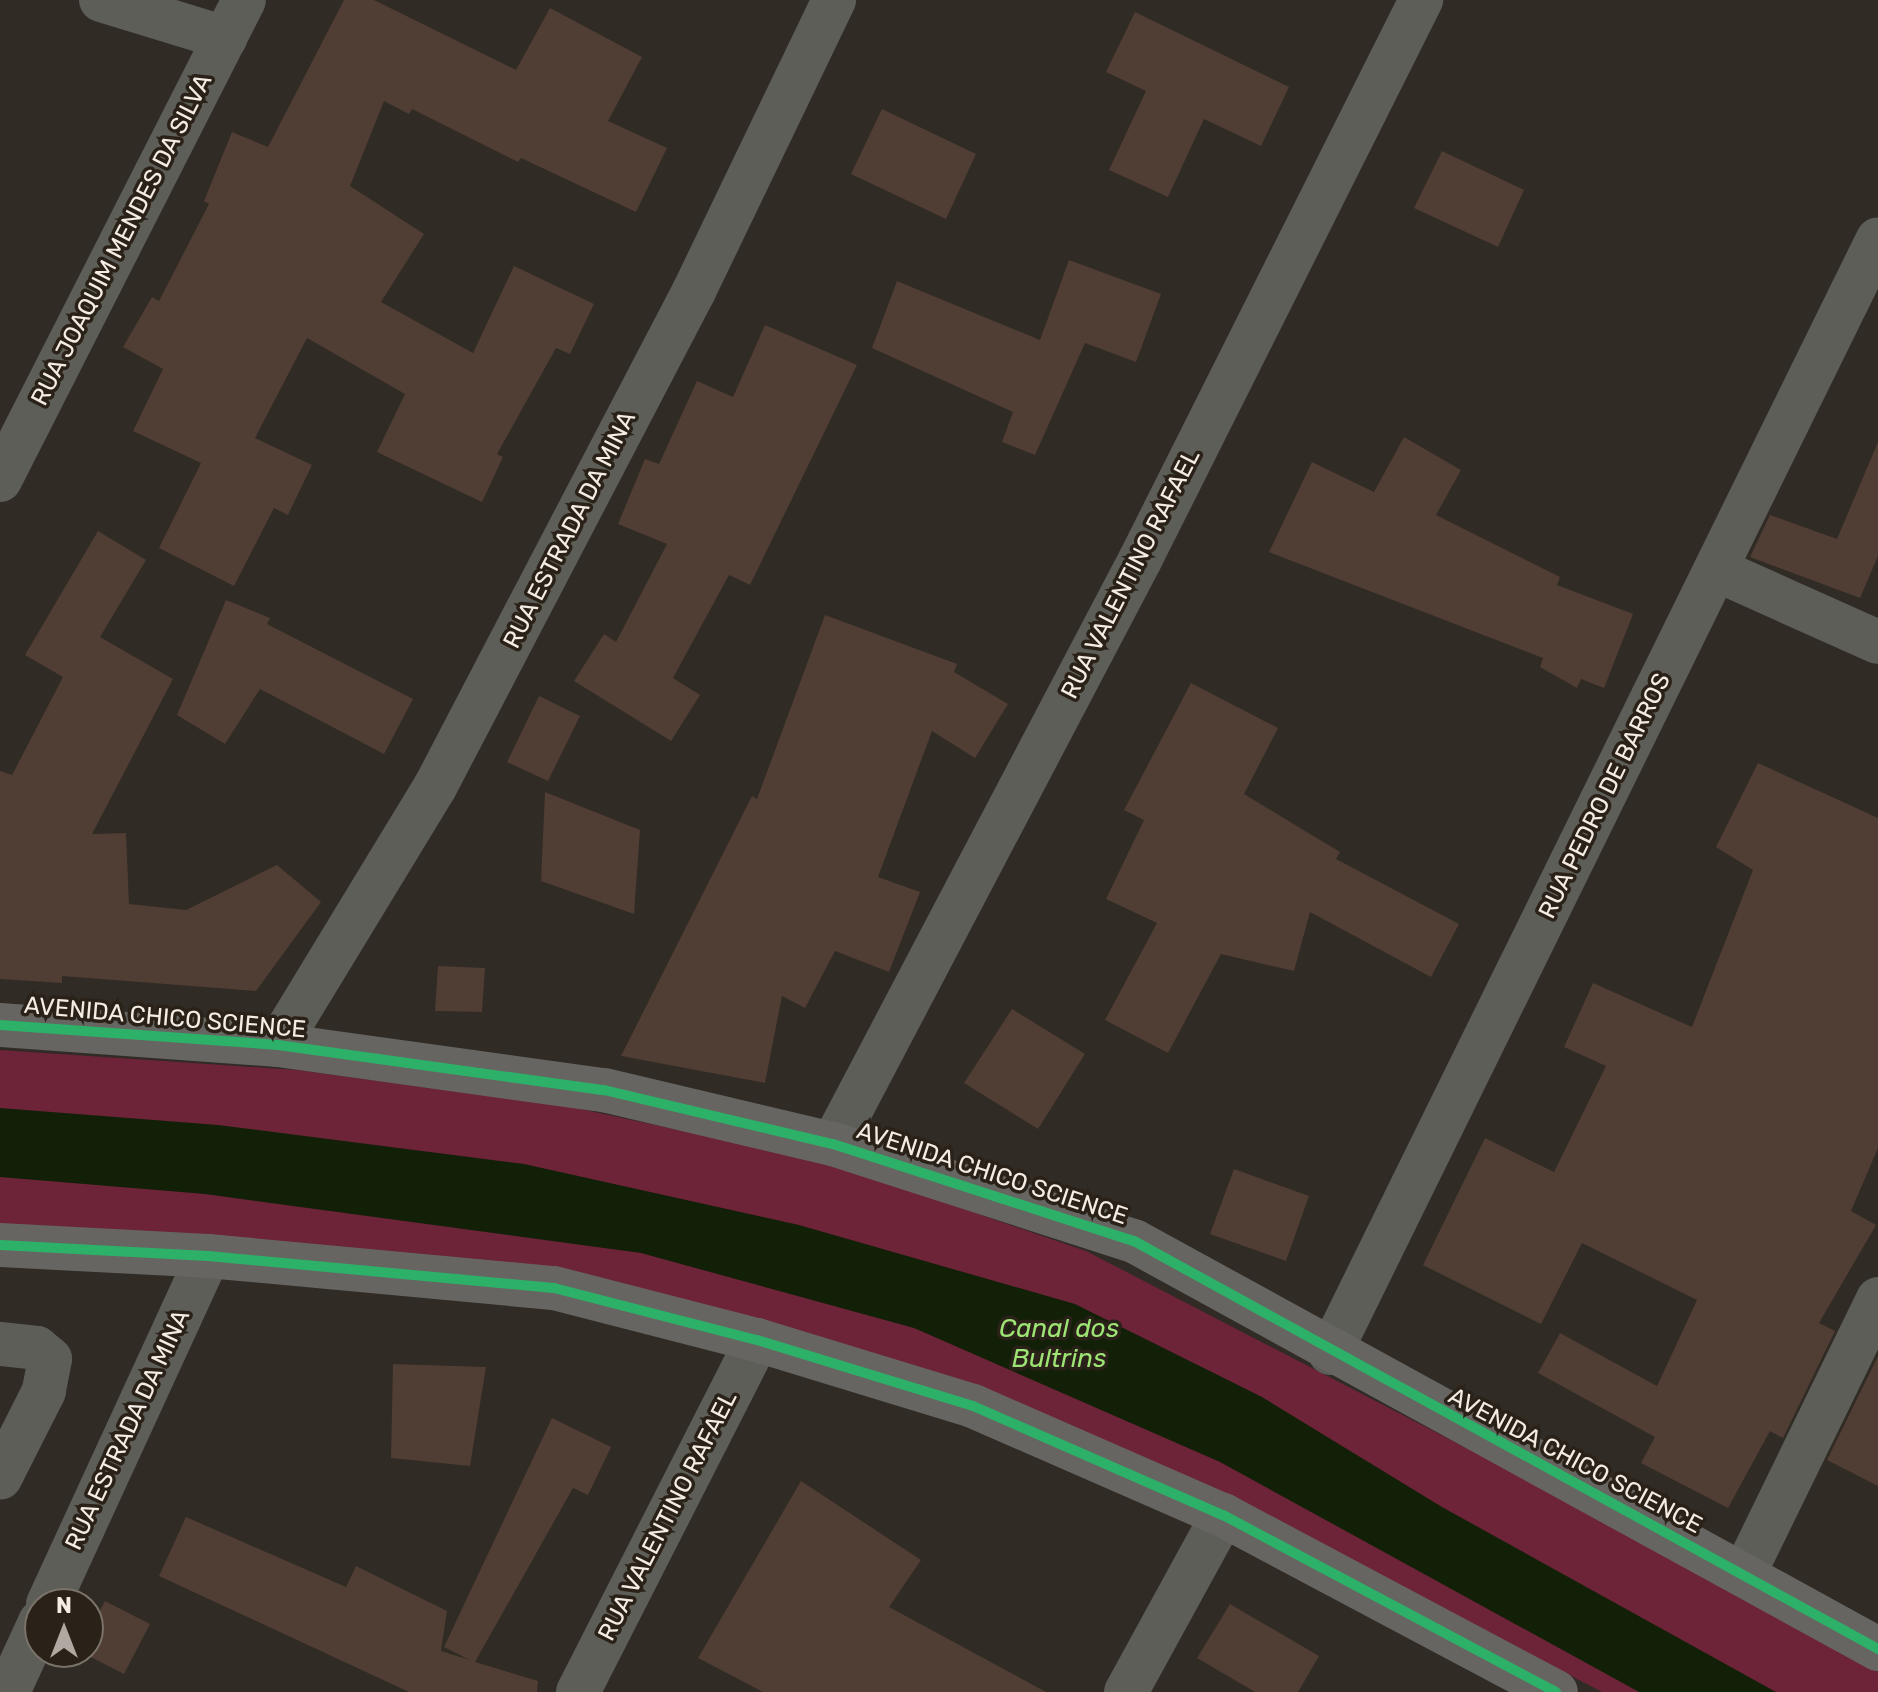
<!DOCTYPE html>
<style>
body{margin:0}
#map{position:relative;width:1878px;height:1692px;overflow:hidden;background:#302b25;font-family:Rubik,sans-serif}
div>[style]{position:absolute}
.green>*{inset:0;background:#6d2338}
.water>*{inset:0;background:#122008}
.building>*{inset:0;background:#503d33}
.minor>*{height:44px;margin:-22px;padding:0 22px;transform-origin:22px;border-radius:22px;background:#5e5e59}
.major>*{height:44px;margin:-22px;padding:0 22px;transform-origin:22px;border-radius:22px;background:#666561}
.cycleway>*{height:10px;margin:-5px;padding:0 5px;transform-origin:5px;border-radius:5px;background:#2db169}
span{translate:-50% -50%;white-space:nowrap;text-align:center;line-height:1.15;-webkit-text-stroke:7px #2a2218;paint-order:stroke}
.street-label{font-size:24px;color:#f3ede6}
.water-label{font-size:26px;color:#9de475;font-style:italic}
.north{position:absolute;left:24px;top:1588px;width:80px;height:80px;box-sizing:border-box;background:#2a2218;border:2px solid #7a736a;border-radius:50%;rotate:0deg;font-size:22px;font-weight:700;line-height:32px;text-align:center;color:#f3ede6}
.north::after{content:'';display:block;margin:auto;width:28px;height:36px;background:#afa9a2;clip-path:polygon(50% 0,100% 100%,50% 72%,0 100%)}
</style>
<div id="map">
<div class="green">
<div style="clip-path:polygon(0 1050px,297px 1070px,576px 1108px,827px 1162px,1086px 1251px,1659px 1548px,1878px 1672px,1878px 1692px,1602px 1692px,1233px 1499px,758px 1320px,0 1228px)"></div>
</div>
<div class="water">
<div style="clip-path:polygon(0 1108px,218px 1125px,524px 1164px,799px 1225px,1075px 1304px,1262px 1397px,1442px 1507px,1776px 1692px,1639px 1692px,1220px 1462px,914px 1328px,641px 1253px,205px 1194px,0 1177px)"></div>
</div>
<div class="building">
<div style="clip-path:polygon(344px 0,374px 0,516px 70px,550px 8px,642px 57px,608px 121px,667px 148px,636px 212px,521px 158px,518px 162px,412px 109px,409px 114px,384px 101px,350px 186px,424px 234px,381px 302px,473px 353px,514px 266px,594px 304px,570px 354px,556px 348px,497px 454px,503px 457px,482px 502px,377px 452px,405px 394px,307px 338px,255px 438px,312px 465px,288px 515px,274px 508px,234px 586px,159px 548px,201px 463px,133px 431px,163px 369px,123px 347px,152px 297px,159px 301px,209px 204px,204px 201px,232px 132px,268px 147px)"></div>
<div style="clip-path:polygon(1135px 12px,1289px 87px,1261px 146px,1204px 119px,1168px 197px,1109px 170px,1146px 91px,1106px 72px)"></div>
<div style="clip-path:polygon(882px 109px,976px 154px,946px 219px,851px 174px)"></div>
<div style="clip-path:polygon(1442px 151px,1524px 190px,1498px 247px,1414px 208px)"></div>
<div style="clip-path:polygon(1069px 260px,1161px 294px,1136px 362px,1085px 343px,1035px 455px,1002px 442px,1013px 412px,872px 348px,897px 281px,1040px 340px)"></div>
<div style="clip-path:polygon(765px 325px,857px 365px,750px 585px,729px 575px,673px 678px,700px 695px,671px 741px,574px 681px,604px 634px,616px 642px,667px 544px,618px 524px,645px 459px,659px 464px,697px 381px,733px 397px)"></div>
<div style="clip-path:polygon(1404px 437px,1461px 470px,1436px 515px,1560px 577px,1557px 585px,1633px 614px,1604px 688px,1581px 679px,1577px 688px,1540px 667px,1543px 658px,1269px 552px,1312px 462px,1374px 492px)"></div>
<div style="clip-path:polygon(1878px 442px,1878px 556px,1860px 598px,1750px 557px,1770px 515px,1837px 539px)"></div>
<div style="clip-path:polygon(98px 531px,146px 560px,100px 637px,173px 679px,92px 834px,126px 833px,129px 904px,186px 910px,277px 865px,321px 902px,256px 991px,62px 976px,62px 983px,0 979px,0 771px,12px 775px,63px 677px,25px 655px)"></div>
<div style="clip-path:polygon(226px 600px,270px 618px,267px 624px,413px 699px,384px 754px,260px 689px,225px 744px,177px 715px)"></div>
<div style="clip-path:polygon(825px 615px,957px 664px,954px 672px,1008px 704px,975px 758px,932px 731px,878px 877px,920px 892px,889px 972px,835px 951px,805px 1008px,782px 996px,765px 1083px,621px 1056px,752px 796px,757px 799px)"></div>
<div style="clip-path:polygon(1191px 683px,1278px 728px,1244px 794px,1340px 852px,1336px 859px,1459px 924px,1431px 977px,1310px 912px,1294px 971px,1221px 954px,1168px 1053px,1105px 1020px,1157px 923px,1106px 899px,1144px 820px,1124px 810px)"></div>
<div style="clip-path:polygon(539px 696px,580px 716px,548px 781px,507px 762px)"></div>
<div style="clip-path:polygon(1758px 763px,1878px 818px,1878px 1148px,1851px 1211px,1876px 1225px,1819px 1323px,1835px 1331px,1783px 1438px,1770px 1431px,1728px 1508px,1641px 1463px,1655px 1437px,1538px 1373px,1560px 1333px,1657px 1386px,1697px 1300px,1582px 1243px,1541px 1324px,1423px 1265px,1485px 1138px,1554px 1172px,1606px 1066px,1564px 1047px,1593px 983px,1692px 1027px,1753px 870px,1716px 847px)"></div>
<div style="clip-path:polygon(545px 792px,640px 830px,634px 914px,541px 881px)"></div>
<div style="clip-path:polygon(438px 966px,485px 968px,482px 1012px,435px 1011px)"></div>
<div style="clip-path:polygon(1012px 1009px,1085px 1054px,1038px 1129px,964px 1083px)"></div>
<div style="clip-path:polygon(1234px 1169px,1309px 1196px,1286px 1261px,1210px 1234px)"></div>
<div style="clip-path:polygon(1878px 1356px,1878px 1486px,1827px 1460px)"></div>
<div style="clip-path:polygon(393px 1364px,486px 1367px,470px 1466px,391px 1458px)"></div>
<div style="clip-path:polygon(552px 1418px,611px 1447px,588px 1495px,573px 1488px,475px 1662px,538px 1681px,537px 1692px,409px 1692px,159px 1576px,186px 1517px,346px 1587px,356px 1566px,447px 1611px,441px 1651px,470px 1660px,444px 1647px)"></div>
<div style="clip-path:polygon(801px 1481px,921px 1560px,889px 1607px,1046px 1692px,763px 1692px,698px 1658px)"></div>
<div style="clip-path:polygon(105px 1601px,150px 1624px,124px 1674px,81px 1652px,88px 1652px,88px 1633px)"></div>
<div style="clip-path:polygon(1230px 1604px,1319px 1656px,1298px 1692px,1255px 1692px,1197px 1658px)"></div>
</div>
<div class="minor">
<div style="left:101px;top:0;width:130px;rotate:17deg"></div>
<div style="left:0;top:480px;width:538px;rotate:-63.05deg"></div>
<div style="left:1717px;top:570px;width:176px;rotate:24.1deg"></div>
<div style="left:278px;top:1045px;width:302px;rotate:-58.7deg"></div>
<div style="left:435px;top:787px;width:560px;rotate:-62.43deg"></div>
<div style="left:694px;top:291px;width:323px;rotate:-64.3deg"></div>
<div style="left:833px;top:1144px;width:660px;rotate:-62.27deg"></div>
<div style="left:1140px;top:560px;width:627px;rotate:-63.35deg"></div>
<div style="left:0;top:1344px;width:37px;rotate:6deg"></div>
<div style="left:37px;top:1348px;width:17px;rotate:40deg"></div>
<div style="left:50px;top:1359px;width:33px;rotate:101deg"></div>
<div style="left:44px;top:1391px;width:97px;rotate:116.8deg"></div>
<div style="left:1330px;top:1353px;width:1241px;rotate:-63.81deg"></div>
<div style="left:1744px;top:1574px;width:306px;rotate:-64deg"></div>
<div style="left:48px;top:1604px;width:383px;rotate:-65.3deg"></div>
<div style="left:8px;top:1692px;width:77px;rotate:-65.4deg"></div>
<div style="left:578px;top:1692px;width:395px;rotate:-63deg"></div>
<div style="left:1126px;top:1692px;width:202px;rotate:-61.3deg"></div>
</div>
<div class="major">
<div style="left:0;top:1025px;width:279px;rotate:4.1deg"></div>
<div style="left:278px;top:1045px;width:329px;rotate:7.9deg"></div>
<div style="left:604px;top:1090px;width:235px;rotate:13.3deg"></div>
<div style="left:833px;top:1144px;width:316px;rotate:17.9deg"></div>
<div style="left:1134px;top:1241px;width:849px;rotate:28.74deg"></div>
<div style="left:0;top:1245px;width:208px;rotate:3deg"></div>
<div style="left:208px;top:1256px;width:347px;rotate:5.3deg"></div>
<div style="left:554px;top:1288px;width:210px;rotate:14.4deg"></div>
<div style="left:757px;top:1340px;width:226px;rotate:17deg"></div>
<div style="left:973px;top:1406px;width:273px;rotate:23.6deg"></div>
<div style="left:1223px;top:1515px;width:377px;rotate:28deg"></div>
</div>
<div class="cycleway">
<div style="left:0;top:1025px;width:279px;rotate:4.1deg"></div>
<div style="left:278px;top:1045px;width:329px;rotate:7.9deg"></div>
<div style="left:604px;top:1090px;width:235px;rotate:13.3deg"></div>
<div style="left:833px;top:1144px;width:316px;rotate:17.9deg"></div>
<div style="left:1134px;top:1241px;width:849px;rotate:28.74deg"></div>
<div style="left:0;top:1245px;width:208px;rotate:3deg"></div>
<div style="left:208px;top:1256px;width:347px;rotate:5.3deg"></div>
<div style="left:554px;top:1288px;width:210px;rotate:14.4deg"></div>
<div style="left:757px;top:1340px;width:226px;rotate:17deg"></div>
<div style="left:973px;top:1406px;width:273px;rotate:23.6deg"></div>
<div style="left:1223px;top:1515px;width:377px;rotate:28deg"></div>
</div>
<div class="street-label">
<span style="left:122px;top:240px;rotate:-63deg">RUA JOAQUIM MENDES DA SILVA</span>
<span style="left:570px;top:530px;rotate:-63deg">RUA ESTRADA DA MINA</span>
<span style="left:1131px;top:574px;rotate:-63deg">RUA VALENTINO RAFAEL</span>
<span style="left:1605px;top:796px;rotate:-64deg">RUA PEDRO DE BARROS</span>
<span style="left:165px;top:1018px;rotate:5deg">AVENIDA CHICO SCIENCE</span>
<span style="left:992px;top:1174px;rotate:18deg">AVENIDA CHICO SCIENCE</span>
<span style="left:128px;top:1430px;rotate:-65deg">RUA ESTRADA DA MINA</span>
<span style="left:1575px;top:1461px;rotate:28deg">AVENIDA CHICO SCIENCE</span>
<span style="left:668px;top:1516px;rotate:-63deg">RUA VALENTINO RAFAEL</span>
</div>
<div class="water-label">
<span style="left:1059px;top:1344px">Canal dos<br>Bultrins</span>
</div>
<div class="north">N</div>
</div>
